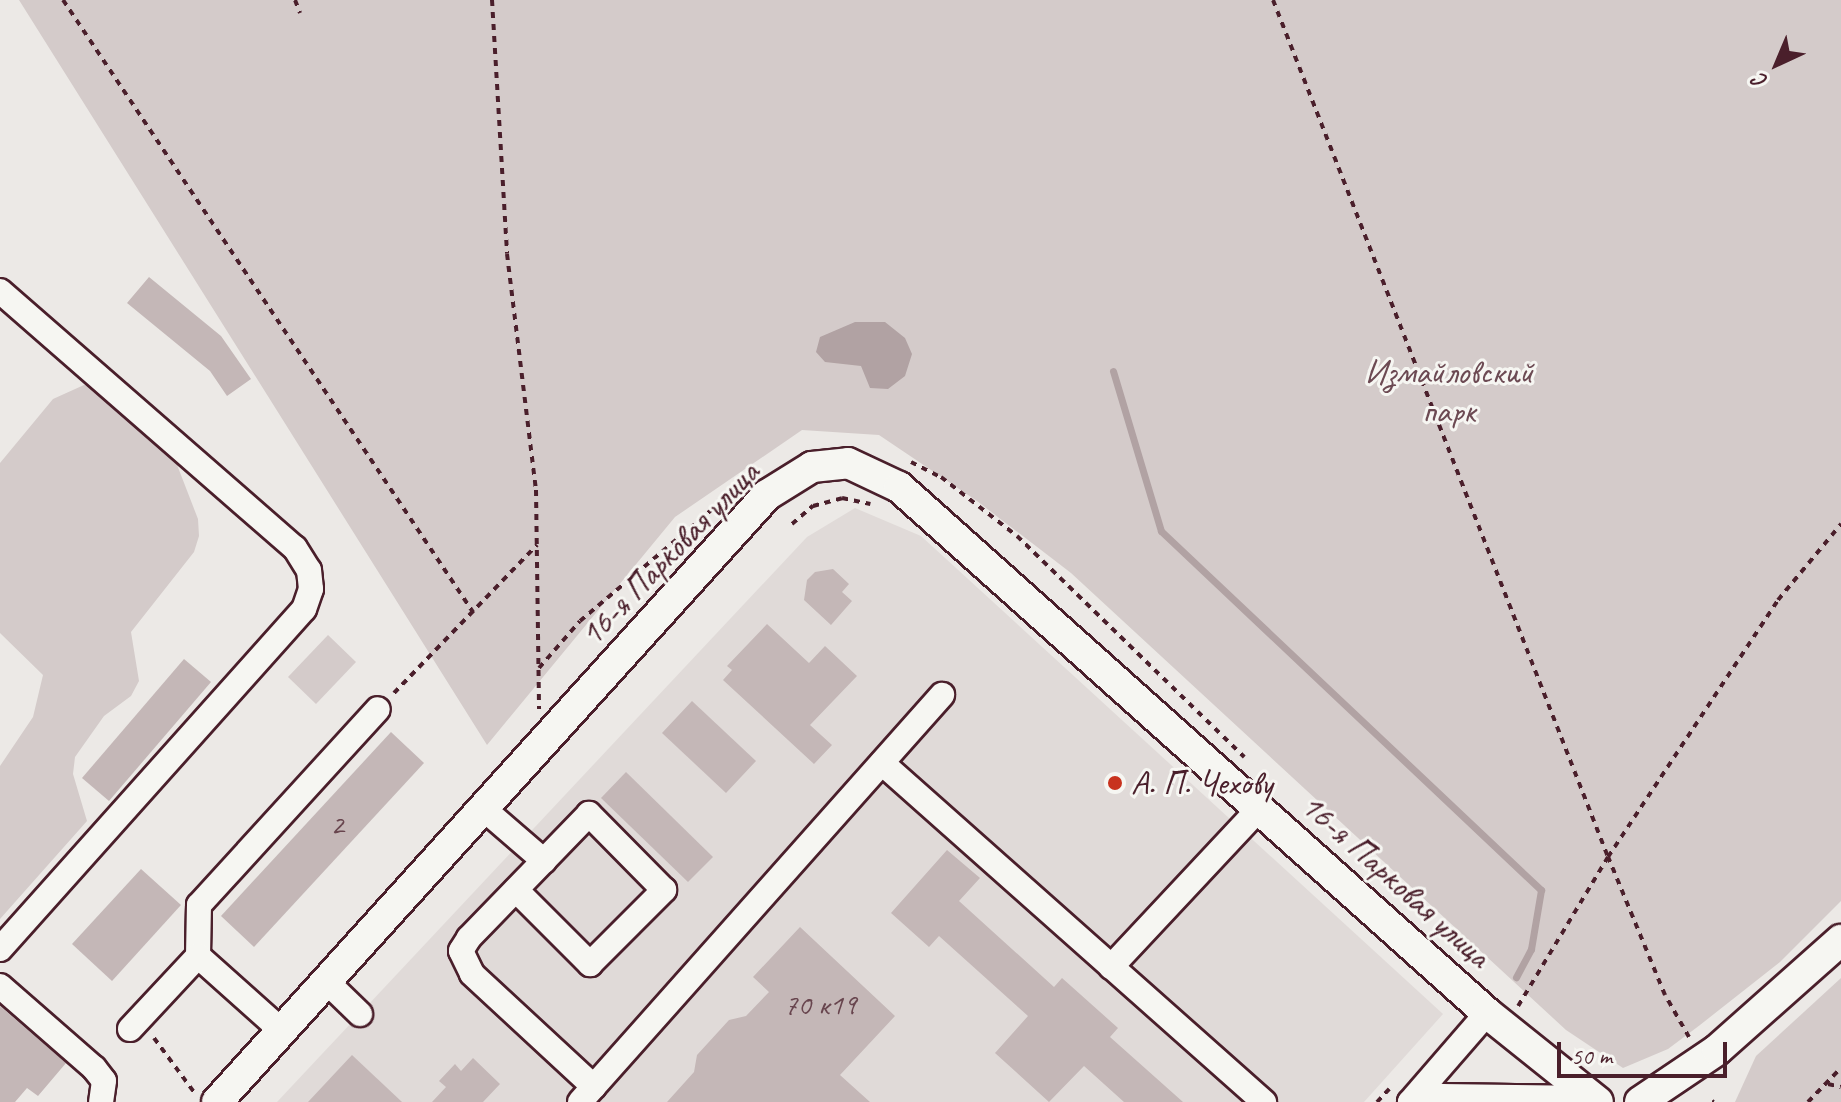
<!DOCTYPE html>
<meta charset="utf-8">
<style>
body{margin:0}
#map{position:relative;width:1841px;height:1102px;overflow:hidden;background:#ece9e6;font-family:Caveat,sans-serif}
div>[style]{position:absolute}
.built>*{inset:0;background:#e0dad8}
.green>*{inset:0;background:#d4cbca}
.water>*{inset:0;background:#b1a2a3}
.stream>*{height:7px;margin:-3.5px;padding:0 3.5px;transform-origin:3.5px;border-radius:3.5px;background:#b1a2a3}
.building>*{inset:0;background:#c4b7b7}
.path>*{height:4px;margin-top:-2px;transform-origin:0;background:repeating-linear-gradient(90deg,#4a1f2b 0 6px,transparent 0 12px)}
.roads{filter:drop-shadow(2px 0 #4a1f2b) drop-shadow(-2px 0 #4a1f2b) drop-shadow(0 2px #4a1f2b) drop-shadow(0 -2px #4a1f2b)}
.minor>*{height:24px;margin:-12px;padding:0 12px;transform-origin:12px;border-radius:12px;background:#f6f6f2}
.major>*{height:30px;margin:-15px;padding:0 15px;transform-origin:15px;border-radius:15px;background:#f6f6f2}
.dots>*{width:22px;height:22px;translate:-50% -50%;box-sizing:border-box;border:4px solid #f6f6f2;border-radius:50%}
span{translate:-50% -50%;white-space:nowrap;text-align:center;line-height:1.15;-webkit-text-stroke:6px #f6f6f2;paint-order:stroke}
.number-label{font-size:30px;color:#68454e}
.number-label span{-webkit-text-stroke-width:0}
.park-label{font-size:34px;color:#6c4a53}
.street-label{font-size:34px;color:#4a1f2b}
.poi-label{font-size:34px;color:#4a1f2b}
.left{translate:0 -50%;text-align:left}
.north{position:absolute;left:1737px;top:24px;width:80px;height:80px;-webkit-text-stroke:6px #f6f6f2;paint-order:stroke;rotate:224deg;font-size:22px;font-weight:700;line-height:32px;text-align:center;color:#4a1f2b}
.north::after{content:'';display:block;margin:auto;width:28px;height:36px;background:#4a1f2b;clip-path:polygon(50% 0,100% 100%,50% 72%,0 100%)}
.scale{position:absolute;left:1557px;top:1042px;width:170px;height:36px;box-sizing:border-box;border:4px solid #4a1f2b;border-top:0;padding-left:10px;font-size:24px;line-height:28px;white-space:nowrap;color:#4a1f2b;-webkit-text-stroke:6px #f6f6f2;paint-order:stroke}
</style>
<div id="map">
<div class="built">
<div style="clip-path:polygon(855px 508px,921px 536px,1443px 1014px,1364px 1102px,277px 1102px,807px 537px)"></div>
</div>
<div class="green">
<div style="clip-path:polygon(19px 0,1841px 0,1841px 901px,1780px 962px,1700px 1025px,1668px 1049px,1623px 1068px,1566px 1030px,1071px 573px,977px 501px,879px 435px,802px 430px,675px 517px,487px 745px)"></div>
<div style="clip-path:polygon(84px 385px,101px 387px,174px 457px,198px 519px,199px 536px,194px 552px,131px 632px,139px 681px,131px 696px,104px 716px,75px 757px,73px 774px,87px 821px,0 919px,0 766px,33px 717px,43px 675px,0 633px,0 463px,53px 399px)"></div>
<div style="clip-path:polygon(328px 635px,356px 662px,316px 704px,288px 677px)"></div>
<div style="clip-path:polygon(1841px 978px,1841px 1102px,1735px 1102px,1756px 1056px)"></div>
</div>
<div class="water">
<div style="clip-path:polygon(855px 322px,885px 322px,905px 338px,912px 354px,905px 376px,888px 389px,870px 388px,861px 366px,825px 362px,816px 352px,820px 337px)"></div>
</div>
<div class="stream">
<div style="left:1113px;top:371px;width:167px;rotate:73.3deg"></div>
<div style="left:1161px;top:531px;width:523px;rotate:43.37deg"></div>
<div style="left:1541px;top:890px;width:60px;rotate:99.6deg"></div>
<div style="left:1531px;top:949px;width:32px;rotate:118deg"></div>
</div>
<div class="building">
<div style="clip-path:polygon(149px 277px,221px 336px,251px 379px,227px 396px,210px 371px,127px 303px)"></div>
<div style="clip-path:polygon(833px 569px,849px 584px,842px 592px,852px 601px,831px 625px,804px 600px,807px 580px,815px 572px)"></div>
<div style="clip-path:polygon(767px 624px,809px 663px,825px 646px,857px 676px,810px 725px,832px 745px,814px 764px,723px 680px,732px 670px,727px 666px)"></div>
<div style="clip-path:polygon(184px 659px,211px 682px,109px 801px,82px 778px)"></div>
<div style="clip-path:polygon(692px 701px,756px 761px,726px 793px,662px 733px)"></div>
<div style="clip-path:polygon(391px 732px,424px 763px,254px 947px,221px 916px)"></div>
<div style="clip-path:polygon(626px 772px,713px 857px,688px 882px,601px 798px)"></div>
<div style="clip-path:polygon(947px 850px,980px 878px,959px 901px,1054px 987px,1062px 978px,1118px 1028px,1110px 1037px,1183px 1102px,1124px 1102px,1084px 1066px,1049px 1102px,995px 1053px,1028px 1016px,939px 936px,929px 947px,891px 913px)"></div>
<div style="clip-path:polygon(141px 869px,181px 905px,112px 981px,72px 944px)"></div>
<div style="clip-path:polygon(800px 927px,895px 1016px,840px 1075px,870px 1102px,667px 1102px,694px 1072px,697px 1055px,729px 1020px,746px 1016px,769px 992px,753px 977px)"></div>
<div style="clip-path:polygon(0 1006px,66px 1063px,38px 1096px,27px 1088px,15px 1102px,0 1102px)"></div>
<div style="clip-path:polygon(352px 1055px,402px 1102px,308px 1102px)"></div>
<div style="clip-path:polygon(473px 1058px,500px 1084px,483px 1102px,432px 1102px,446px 1087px,439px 1081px,455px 1064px,461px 1071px)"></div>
</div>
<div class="path">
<div style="left:63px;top:0;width:737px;rotate:56.18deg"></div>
<div style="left:295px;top:0;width:14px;rotate:69deg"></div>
<div style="left:492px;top:0;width:254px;rotate:86.6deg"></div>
<div style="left:507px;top:254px;width:238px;rotate:83deg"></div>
<div style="left:536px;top:490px;width:219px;rotate:89.2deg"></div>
<div style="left:1273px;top:0;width:920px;rotate:68.65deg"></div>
<div style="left:1608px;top:857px;width:174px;rotate:121.1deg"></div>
<div style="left:911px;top:462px;width:34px;rotate:27deg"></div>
<div style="left:941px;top:477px;width:96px;rotate:37.8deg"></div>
<div style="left:1017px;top:536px;width:317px;rotate:44.2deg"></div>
<div style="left:792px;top:524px;width:28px;rotate:-41deg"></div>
<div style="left:813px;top:506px;width:30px;rotate:-15deg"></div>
<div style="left:842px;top:498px;width:29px;rotate:12deg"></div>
<div style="left:539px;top:668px;width:62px;rotate:-48.9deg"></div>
<div style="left:580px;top:621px;width:203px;rotate:-40.2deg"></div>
<div style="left:394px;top:693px;width:206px;rotate:-46deg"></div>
<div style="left:1689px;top:1037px;width:48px;rotate:-119.7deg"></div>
<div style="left:1665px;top:995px;width:149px;rotate:-112.4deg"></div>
<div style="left:1608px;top:857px;width:308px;rotate:-56.5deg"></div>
<div style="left:1778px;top:600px;width:99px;rotate:-50.3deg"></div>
<div style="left:154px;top:1038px;width:67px;rotate:53.5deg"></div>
<div style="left:1828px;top:1084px;width:13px;rotate:13deg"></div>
<div style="left:1712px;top:1101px;width:2px;rotate:27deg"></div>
<div style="left:1377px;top:1102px;width:18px;rotate:-47deg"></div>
<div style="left:1808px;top:1102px;width:47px;rotate:-45.9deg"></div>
</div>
<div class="roads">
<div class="minor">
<div style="left:0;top:291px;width:391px;rotate:41.1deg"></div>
<div style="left:295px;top:548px;width:26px;rotate:58deg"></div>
<div style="left:309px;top:570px;width:19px;rotate:84deg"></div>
<div style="left:311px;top:589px;width:21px;rotate:109deg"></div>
<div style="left:304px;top:609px;width:456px;rotate:131.8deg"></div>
<div style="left:882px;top:763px;width:511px;rotate:41.59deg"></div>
<div style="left:485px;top:810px;width:78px;rotate:40.8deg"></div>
<div style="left:516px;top:890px;width:105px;rotate:45deg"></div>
<div style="left:590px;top:964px;width:105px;rotate:-45deg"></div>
<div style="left:664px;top:890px;width:107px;rotate:-134.6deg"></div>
<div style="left:589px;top:814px;width:173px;rotate:134.1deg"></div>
<div style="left:469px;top:938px;width:15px;rotate:122deg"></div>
<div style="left:461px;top:951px;width:25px;rotate:64deg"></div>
<div style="left:472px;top:974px;width:166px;rotate:42.8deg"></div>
<div style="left:198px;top:956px;width:51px;rotate:-88.9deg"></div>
<div style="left:199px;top:905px;width:265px;rotate:-47.6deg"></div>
<div style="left:1111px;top:967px;width:216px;rotate:-46.9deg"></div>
<div style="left:327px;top:982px;width:46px;rotate:44.1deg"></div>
<div style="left:0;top:986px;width:125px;rotate:41.1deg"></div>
<div style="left:94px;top:1068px;width:16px;rotate:52deg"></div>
<div style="left:104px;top:1081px;width:21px;rotate:98deg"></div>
<div style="left:130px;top:1029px;width:100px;rotate:-47deg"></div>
<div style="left:198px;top:956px;width:113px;rotate:41.8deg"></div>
<div style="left:580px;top:1102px;width:545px;rotate:-48.35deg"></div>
<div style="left:1410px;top:1102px;width:32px;rotate:-11deg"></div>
<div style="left:1441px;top:1096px;width:149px;rotate:0.8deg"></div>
<div style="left:1410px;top:1102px;width:118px;rotate:-49.1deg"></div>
</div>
<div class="major">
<div style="left:217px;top:1102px;width:819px;rotate:-47.82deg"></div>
<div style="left:767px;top:495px;width:53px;rotate:-31.9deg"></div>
<div style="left:812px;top:467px;width:36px;rotate:-6deg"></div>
<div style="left:848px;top:463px;width:56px;rotate:25.2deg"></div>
<div style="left:899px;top:487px;width:789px;rotate:41.81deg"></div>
<div style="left:1487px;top:1013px;width:142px;rotate:38.7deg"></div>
<div style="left:1640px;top:1102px;width:93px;rotate:-34deg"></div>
<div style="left:1717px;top:1050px;width:166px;rotate:-41.6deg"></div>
</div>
</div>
<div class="dots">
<div style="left:1115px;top:783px;background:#c8321e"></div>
</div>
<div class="number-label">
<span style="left:337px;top:824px">2</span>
<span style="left:820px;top:1004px">70 к19</span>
</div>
<div class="park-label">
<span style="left:1449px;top:391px">Измайловский<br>парк</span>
</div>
<div class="street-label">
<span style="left:669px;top:553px;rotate:-46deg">16-я Парковая улица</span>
<span style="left:1396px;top:880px;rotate:42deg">16-я Парковая улица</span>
</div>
<div class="poi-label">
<span class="left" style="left:1131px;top:783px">А. П. Чехову</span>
</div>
<div class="north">С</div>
<div class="scale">50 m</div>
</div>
